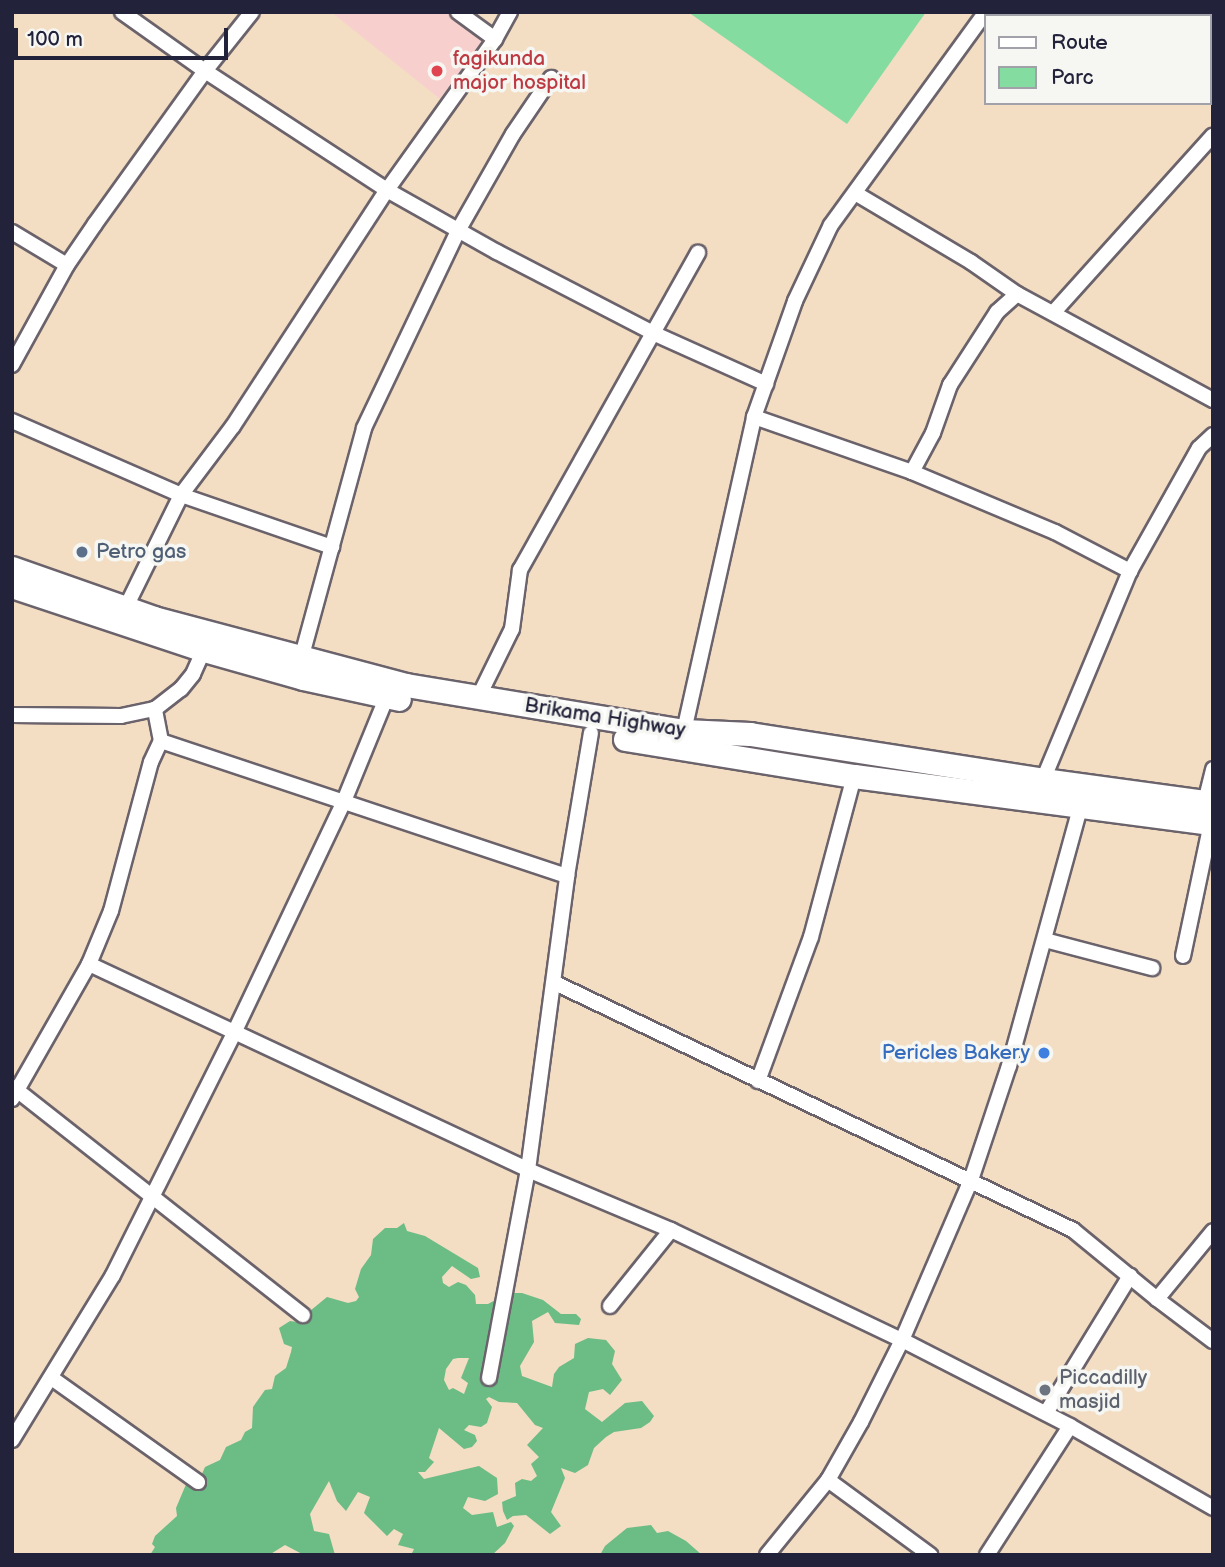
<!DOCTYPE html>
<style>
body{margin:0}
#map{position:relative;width:1225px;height:1567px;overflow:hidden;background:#f3ddc3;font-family:"Balsamiq Sans",sans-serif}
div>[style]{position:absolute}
.built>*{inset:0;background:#f7d0cd}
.green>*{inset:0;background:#85dca0}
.forest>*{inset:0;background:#6cbc86}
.roads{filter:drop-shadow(2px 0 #6b636b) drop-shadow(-2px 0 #6b636b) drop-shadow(0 2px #6b636b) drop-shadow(0 -2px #6b636b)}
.minor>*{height:14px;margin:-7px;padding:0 7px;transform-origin:7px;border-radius:7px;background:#fff}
.trunk>*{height:23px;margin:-11.5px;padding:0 11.5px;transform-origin:11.5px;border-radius:11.5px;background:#fff}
.dots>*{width:19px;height:19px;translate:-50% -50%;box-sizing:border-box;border:4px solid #f6f6f2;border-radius:50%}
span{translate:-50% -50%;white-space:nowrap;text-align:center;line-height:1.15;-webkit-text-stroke:7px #f6f6f2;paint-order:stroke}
.health-label{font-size:21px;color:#be3a42}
.left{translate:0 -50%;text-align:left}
.service-label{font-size:21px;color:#4e5e75}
.street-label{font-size:21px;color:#22223b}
.shop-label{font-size:21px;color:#366cbe}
.right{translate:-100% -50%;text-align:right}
.worship-label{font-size:21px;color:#5b616d}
.frame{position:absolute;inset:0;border:14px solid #22223b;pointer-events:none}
.legend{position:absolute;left:984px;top:14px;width:228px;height:91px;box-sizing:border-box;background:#f6f6f2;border:2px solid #a1a1a9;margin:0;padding:9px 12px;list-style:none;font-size:21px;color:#22223b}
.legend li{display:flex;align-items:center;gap:14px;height:35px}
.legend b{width:35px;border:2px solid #a1a1a9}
.scale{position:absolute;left:14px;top:28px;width:214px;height:32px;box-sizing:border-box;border:4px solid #22223b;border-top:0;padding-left:9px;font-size:21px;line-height:24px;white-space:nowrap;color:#22223b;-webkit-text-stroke:5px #f6f6f2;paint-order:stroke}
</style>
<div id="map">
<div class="built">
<div style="clip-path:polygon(331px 12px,458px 12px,493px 40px,444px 102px)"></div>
</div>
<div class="green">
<div style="clip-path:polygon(688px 12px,926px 12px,847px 124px)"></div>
</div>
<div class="forest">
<div style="clip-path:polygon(evenodd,404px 1223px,407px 1231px,425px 1236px,478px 1268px,480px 1277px,471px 1279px,452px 1266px,442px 1277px,443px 1283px,449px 1287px,458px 1282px,466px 1285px,475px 1295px,476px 1304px,488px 1304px,508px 1293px,522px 1293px,543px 1300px,561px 1314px,576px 1314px,581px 1319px,579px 1325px,555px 1323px,548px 1312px,532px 1321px,534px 1342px,520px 1366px,522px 1376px,552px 1387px,554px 1374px,559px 1367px,574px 1358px,575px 1344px,588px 1338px,606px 1340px,615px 1351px,612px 1364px,622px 1380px,610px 1395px,603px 1389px,589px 1392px,585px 1409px,602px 1422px,625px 1403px,642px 1401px,654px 1416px,650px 1422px,641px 1428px,614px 1432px,606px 1437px,594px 1448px,588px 1465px,575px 1473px,561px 1468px,565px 1478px,551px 1512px,561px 1526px,550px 1534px,526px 1515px,513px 1516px,507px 1520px,503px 1511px,502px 1502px,516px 1496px,515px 1483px,522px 1479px,531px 1481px,537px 1476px,531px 1464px,539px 1457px,527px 1445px,543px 1428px,535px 1425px,517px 1403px,499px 1402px,489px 1397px,486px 1399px,492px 1407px,487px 1423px,481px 1427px,469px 1425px,464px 1430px,475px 1435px,477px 1441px,472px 1447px,464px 1449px,439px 1428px,429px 1458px,434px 1462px,425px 1472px,418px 1472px,424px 1479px,479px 1466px,497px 1478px,498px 1494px,485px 1501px,468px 1497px,463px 1508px,472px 1515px,493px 1512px,497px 1527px,511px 1522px,514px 1526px,505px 1543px,492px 1555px,411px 1555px,414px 1549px,398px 1545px,403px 1534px,394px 1529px,387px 1536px,364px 1513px,370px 1497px,358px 1492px,346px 1511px,337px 1501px,329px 1481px,310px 1514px,314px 1531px,329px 1534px,335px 1555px,304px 1555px,285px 1545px,269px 1555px,150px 1555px,155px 1547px,152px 1544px,155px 1536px,177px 1516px,176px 1508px,187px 1482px,201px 1476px,205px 1467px,220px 1460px,226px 1447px,241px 1440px,245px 1432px,252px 1428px,253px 1407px,265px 1390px,272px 1389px,275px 1376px,286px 1368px,291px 1352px,292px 1347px,284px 1344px,279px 1328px,290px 1321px,305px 1323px,310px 1311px,327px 1297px,348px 1303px,356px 1301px,359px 1297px,355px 1289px,361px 1269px,371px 1255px,373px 1239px,385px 1228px,397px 1228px,404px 1223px,458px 1358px,469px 1358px,461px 1378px,468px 1383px,464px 1394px,453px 1388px,449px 1390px,444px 1380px,446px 1369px,453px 1359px,458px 1358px)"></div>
<div style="clip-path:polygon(651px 1525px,657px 1533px,668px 1531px,686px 1541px,702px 1555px,600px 1555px,605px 1546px,627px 1528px)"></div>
</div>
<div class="roads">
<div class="minor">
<div style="left:122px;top:12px;width:102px;rotate:35.4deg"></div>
<div style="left:205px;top:71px;width:217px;rotate:33.2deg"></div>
<div style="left:387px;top:190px;width:126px;rotate:29.4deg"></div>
<div style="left:497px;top:252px;width:178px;rotate:27.4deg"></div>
<div style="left:655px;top:334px;width:122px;rotate:24.2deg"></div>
<div style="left:458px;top:12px;width:46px;rotate:36.1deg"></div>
<div style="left:855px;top:193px;width:135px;rotate:30.7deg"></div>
<div style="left:971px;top:262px;width:56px;rotate:34.8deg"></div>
<div style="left:1017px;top:294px;width:223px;rotate:28.4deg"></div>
<div style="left:12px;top:232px;width:64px;rotate:31deg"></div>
<div style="left:1053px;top:313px;width:239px;rotate:-48deg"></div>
<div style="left:12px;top:365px;width:114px;rotate:-61.2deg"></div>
<div style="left:67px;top:265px;width:50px;rotate:-55.7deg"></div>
<div style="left:95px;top:224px;width:188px;rotate:-54.3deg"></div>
<div style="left:205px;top:71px;width:75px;rotate:-51.5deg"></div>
<div style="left:754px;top:417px;width:167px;rotate:19.2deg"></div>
<div style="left:912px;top:472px;width:155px;rotate:22.8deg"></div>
<div style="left:1055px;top:532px;width:85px;rotate:27.5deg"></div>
<div style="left:12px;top:421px;width:184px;rotate:23.6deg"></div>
<div style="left:181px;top:495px;width:160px;rotate:19deg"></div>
<div style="left:912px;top:472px;width:44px;rotate:-61.7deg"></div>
<div style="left:933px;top:433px;width:51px;rotate:-70.5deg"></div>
<div style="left:950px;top:385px;width:87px;rotate:-57.2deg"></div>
<div style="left:997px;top:312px;width:27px;rotate:-42deg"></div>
<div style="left:125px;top:609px;width:127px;rotate:-63.8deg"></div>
<div style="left:181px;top:495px;width:86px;rotate:-53deg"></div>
<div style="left:233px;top:426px;width:282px;rotate:-56.9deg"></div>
<div style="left:387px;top:190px;width:186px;rotate:-54.4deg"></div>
<div style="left:495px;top:39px;width:31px;rotate:-61deg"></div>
<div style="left:301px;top:659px;width:239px;rotate:-74.7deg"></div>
<div style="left:364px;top:428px;width:221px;rotate:-64.5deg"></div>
<div style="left:459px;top:229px;width:109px;rotate:-60.4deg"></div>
<div style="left:513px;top:134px;width:68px;rotate:-55.8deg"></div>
<div style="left:478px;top:698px;width:77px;rotate:-63.8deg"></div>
<div style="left:512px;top:629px;width:60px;rotate:-82.3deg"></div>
<div style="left:520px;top:570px;width:364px;rotate:-60.7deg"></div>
<div style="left:12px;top:715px;width:109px;rotate:0.5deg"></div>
<div style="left:121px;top:716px;width:35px;rotate:-12deg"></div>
<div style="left:155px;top:709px;width:33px;rotate:-38deg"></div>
<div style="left:181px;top:689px;width:19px;rotate:-51deg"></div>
<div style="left:193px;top:674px;width:34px;rotate:-66deg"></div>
<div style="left:684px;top:731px;width:322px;rotate:-77.4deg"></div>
<div style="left:754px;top:417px;width:123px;rotate:-70.5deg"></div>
<div style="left:795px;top:301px;width:84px;rotate:-64.7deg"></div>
<div style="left:831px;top:225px;width:263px;rotate:-54deg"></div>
<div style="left:161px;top:741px;width:428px;rotate:18.4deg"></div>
<div style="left:1043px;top:780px;width:226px;rotate:-67.4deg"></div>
<div style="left:1130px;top:571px;width:141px;rotate:-60.7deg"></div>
<div style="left:1199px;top:448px;width:19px;rotate:-43deg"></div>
<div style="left:1205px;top:802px;width:34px;rotate:-76deg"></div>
<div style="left:1045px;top:940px;width:111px;rotate:14.7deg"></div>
<div style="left:1183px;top:956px;width:136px;rotate:-78.1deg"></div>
<div style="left:89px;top:964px;width:485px;rotate:25.1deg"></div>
<div style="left:528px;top:1170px;width:155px;rotate:22.8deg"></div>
<div style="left:671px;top:1230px;width:256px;rotate:25.5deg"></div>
<div style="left:902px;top:1340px;width:189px;rotate:27.1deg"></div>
<div style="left:1070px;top:1426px;width:165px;rotate:29.8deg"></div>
<div style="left:555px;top:983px;width:574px;rotate:25.49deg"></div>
<div style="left:1073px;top:1230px;width:109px;rotate:39.4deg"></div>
<div style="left:1157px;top:1299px;width:70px;rotate:36.9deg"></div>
<div style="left:758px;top:1081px;width:153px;rotate:-69.8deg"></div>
<div style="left:811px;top:937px;width:167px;rotate:-75deg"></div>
<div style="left:13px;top:1087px;width:369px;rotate:38.2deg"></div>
<div style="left:12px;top:1099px;width:155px;rotate:-60.3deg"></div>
<div style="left:89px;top:964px;width:57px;rotate:-67.5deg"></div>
<div style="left:111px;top:911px;width:154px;rotate:-75deg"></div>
<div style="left:151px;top:762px;width:23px;rotate:-65deg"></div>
<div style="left:161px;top:741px;width:33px;rotate:-101deg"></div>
<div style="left:1157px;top:1299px;width:88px;rotate:-50.5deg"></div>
<div style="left:610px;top:1306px;width:97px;rotate:-51.2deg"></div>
<div style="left:489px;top:1378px;width:212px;rotate:-79.4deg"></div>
<div style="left:528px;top:1170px;width:297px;rotate:-82.4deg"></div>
<div style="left:567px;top:876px;width:145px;rotate:-80.5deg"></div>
<div style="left:53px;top:1379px;width:178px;rotate:35.4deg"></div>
<div style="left:1046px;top:1413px;width:161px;rotate:-58.5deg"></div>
<div style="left:12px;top:1440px;width:193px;rotate:-58.5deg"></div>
<div style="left:113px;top:1275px;width:271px;rotate:-63.4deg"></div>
<div style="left:234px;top:1033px;width:257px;rotate:-64.6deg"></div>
<div style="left:344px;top:801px;width:113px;rotate:-67.7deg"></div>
<div style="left:828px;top:1480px;width:127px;rotate:36.3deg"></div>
<div style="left:767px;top:1555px;width:97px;rotate:-50.9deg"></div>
<div style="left:828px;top:1480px;width:67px;rotate:-60.4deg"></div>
<div style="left:861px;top:1422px;width:92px;rotate:-63.4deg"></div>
<div style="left:902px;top:1340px;width:174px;rotate:-66.7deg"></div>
<div style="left:971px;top:1180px;width:120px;rotate:-71.6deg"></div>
<div style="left:1009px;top:1066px;width:268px;rotate:-74.6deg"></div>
<div style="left:987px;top:1555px;width:153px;rotate:-57.2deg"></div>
</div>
<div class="trunk">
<div style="left:12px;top:568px;width:151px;rotate:19.4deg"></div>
<div style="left:154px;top:618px;width:261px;rotate:14.9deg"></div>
<div style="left:406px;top:685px;width:282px;rotate:9.4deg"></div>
<div style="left:684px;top:731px;width:66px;rotate:2.6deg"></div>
<div style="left:750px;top:734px;width:297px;rotate:8.9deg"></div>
<div style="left:1043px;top:780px;width:172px;rotate:7.7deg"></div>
<div style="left:12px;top:586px;width:202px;rotate:18.4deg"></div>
<div style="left:204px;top:650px;width:103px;rotate:15.8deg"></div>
<div style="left:303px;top:678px;width:98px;rotate:12.3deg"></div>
<div style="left:625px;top:739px;width:232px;rotate:9.2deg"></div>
<div style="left:854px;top:776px;width:362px;rotate:7.5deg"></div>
</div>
</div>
<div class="dots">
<div style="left:437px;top:71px;background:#e0444e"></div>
<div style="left:82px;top:552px;background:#5c6f8a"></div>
<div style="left:1044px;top:1053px;background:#3f7fe0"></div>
<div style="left:1045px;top:1390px;background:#6b7280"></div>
</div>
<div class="health-label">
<span class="left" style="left:453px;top:71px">fagikunda<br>major hospital</span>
</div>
<div class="service-label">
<span class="left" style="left:96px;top:552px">Petro gas</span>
</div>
<div class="street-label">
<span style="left:605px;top:718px;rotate:9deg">Brikama Highway</span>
</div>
<div class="shop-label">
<span class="right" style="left:1030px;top:1053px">Pericles Bakery</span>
</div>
<div class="worship-label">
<span class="left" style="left:1059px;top:1390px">Piccadilly<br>masjid</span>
</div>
<div class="frame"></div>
<ul class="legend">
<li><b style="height:9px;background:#fff"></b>Route</li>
<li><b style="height:19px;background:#85dca0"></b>Parc</li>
</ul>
<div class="scale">100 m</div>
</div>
